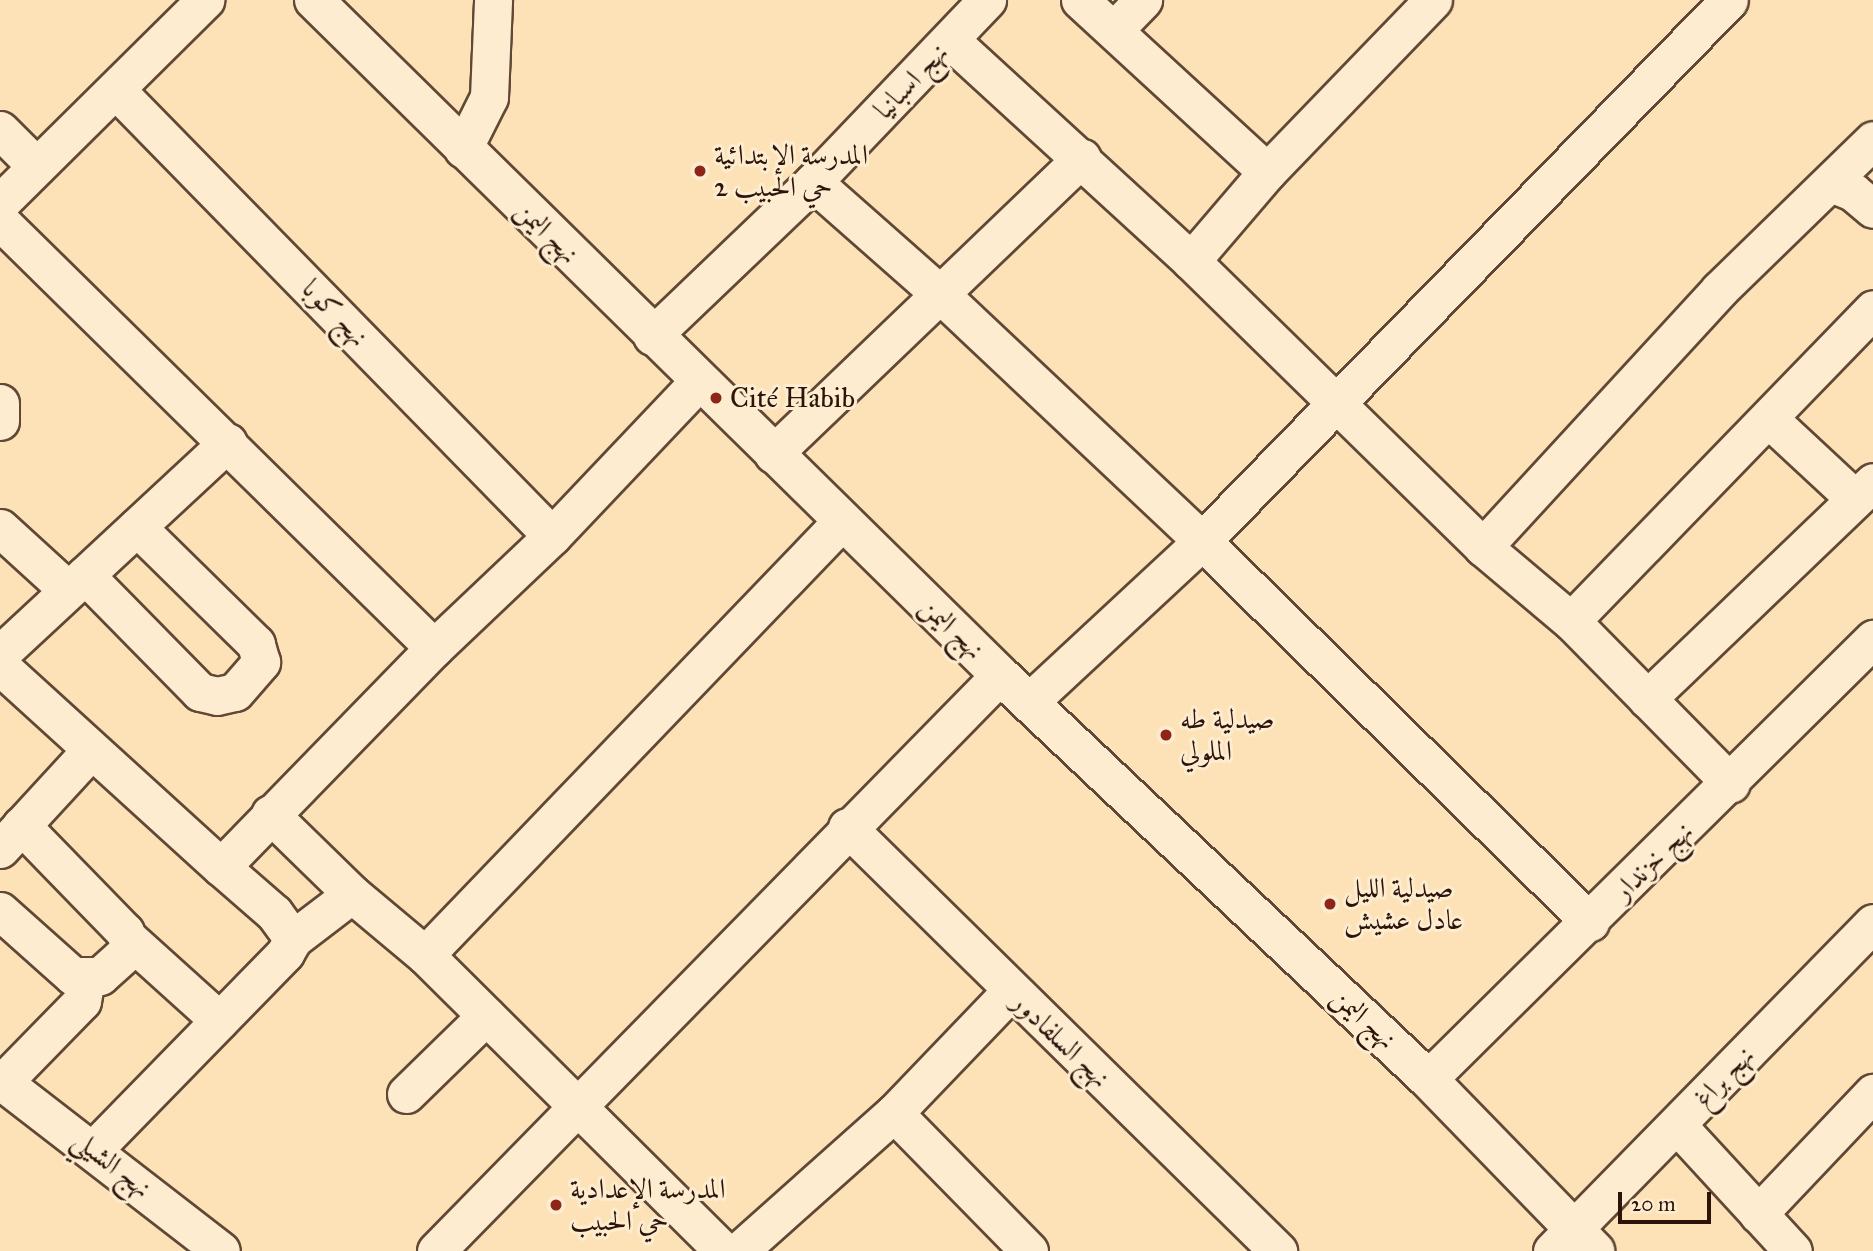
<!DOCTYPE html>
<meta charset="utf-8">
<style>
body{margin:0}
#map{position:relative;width:1873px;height:1251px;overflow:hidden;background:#fce2b6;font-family:"IM FELL Great Primer",Amiri,serif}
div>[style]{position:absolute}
.roads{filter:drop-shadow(2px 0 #614836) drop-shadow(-2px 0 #614836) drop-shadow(0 2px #614836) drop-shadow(0 -2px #614836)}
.street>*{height:37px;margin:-18.5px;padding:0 18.5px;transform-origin:18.5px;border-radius:18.5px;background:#fdecd0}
.secondary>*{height:38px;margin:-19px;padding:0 19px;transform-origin:19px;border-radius:19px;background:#fdecd0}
.dots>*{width:19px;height:19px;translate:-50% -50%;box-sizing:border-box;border:4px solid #fdecd0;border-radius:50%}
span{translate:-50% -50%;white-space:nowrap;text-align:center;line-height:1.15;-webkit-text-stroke:6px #fdecd0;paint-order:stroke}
.street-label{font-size:28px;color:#2d140b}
.poi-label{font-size:28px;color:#2d140b}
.left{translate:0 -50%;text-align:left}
.scale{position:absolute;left:1618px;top:1192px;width:93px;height:32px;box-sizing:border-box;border:4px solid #2d140b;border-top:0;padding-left:9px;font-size:21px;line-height:24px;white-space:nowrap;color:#2d140b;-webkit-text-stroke:5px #fdecd0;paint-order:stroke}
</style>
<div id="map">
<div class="roads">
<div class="street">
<div style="left:1080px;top:0;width:254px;rotate:42.6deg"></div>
<div style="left:1114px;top:30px;width:42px;rotate:-46deg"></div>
<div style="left:950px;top:40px;width:327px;rotate:42.5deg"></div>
<div style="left:1191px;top:261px;width:409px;rotate:44.4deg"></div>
<div style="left:1483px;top:547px;width:115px;rotate:40.1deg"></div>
<div style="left:1571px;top:621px;width:228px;rotate:45.5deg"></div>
<div style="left:117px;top:91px;width:622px;rotate:45.65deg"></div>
<div style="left:0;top:130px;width:49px;rotate:45deg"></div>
<div style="left:463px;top:149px;width:58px;rotate:-63.4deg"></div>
<div style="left:489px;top:97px;width:97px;rotate:-87.6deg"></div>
<div style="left:813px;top:182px;width:169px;rotate:41.4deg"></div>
<div style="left:940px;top:294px;width:360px;rotate:43.3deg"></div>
<div style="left:1202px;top:541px;width:544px;rotate:44.48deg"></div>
<div style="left:1831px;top:183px;width:24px;rotate:22deg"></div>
<div style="left:1853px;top:192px;width:26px;rotate:40deg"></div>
<div style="left:0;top:203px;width:289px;rotate:-44.7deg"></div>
<div style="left:0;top:221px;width:609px;rotate:44.53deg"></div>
<div style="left:1191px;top:261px;width:117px;rotate:-49.5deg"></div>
<div style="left:1267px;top:172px;width:239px;rotate:-46deg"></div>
<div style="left:652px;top:336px;width:223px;rotate:-43.7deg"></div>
<div style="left:813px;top:182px;width:252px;rotate:-46.3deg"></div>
<div style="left:0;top:403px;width:18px;rotate:90deg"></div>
<div style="left:1769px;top:419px;width:117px;rotate:42.9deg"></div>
<div style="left:773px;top:454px;width:428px;rotate:-43.8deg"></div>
<div style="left:0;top:528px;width:92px;rotate:42.4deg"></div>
<div style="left:1483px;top:547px;width:349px;rotate:-47.4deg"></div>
<div style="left:1719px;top:290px;width:215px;rotate:-44.2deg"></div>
<div style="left:85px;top:575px;width:164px;rotate:45.5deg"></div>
<div style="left:200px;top:692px;width:17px;rotate:13deg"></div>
<div style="left:217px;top:696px;width:18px;rotate:-13deg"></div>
<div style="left:235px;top:692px;width:40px;rotate:-49deg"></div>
<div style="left:261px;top:662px;width:19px;rotate:-106deg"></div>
<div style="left:256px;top:644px;width:167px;rotate:-135.5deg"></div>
<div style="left:1571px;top:621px;width:434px;rotate:-45.9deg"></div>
<div style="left:0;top:654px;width:311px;rotate:-42.9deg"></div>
<div style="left:0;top:666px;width:299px;rotate:42.3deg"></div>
<div style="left:221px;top:867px;width:305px;rotate:-45.8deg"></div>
<div style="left:434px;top:648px;width:163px;rotate:-43.5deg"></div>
<div style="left:552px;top:536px;width:212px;rotate:-46.5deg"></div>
<div style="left:1647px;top:699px;width:313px;rotate:-43.8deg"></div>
<div style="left:1029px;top:702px;width:236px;rotate:-42.9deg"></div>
<div style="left:1202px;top:541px;width:755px;rotate:-45.75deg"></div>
<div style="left:270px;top:814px;width:115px;rotate:44.3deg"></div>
<div style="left:352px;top:894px;width:95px;rotate:39.9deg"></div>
<div style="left:425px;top:955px;width:420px;rotate:44.8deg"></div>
<div style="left:847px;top:827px;width:605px;rotate:44.53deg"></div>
<div style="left:0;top:849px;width:134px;rotate:-47.4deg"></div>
<div style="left:0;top:911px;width:98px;rotate:41.7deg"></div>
<div style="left:73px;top:976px;width:27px"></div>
<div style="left:100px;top:976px;width:40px;rotate:-42deg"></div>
<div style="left:130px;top:949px;width:18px;rotate:-106deg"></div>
<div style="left:125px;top:932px;width:149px;rotate:-134.2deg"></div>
<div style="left:293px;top:939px;width:74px;rotate:-37.3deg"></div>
<div style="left:130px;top:940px;width:120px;rotate:42deg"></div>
<div style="left:425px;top:955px;width:602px;rotate:-46.14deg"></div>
<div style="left:1428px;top:1079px;width:626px;rotate:-44.68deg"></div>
<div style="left:0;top:1080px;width:279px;rotate:37.7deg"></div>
<div style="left:3px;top:1082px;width:113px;rotate:-45.7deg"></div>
<div style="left:82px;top:1001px;width:23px;rotate:-80deg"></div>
<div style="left:406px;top:1094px;width:112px;rotate:-44.3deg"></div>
<div style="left:894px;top:1113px;width:193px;rotate:45.6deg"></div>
<div style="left:1677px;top:1125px;width:171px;rotate:47.4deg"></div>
<div style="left:94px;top:1149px;width:274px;rotate:-45.7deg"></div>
<div style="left:285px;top:953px;width:16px;rotate:-60deg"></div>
<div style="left:293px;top:939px;width:32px;rotate:-126deg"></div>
<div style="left:274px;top:913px;width:70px;rotate:-139deg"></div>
<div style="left:1758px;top:1214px;width:167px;rotate:-46.5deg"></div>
<div style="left:436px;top:1251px;width:806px;rotate:-45.6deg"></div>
<div style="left:739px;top:1251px;width:208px;rotate:-41.7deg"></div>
<div style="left:894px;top:1113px;width:169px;rotate:-46.2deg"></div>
<div style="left:1552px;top:1251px;width:459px;rotate:-45.6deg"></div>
</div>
<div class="secondary">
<div style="left:314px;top:0;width:962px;rotate:44.54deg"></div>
<div style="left:1000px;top:675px;width:589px;rotate:43.35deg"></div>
<div style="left:1428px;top:1079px;width:240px;rotate:45.8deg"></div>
</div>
</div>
<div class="dots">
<div style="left:700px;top:171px;background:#8f2418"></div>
<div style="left:716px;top:398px;background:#8f2418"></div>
<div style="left:1166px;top:735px;background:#8f2418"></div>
<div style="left:1330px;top:904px;background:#8f2418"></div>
<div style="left:556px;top:1205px;background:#8f2418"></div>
</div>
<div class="street-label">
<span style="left:911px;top:81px;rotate:-46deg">نهج اسبانيا</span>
<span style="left:547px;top:232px;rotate:45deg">نهج اليمن</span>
<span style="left:335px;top:313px;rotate:46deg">نهج كوبا</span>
<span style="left:952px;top:628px;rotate:44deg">نهج اليمن</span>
<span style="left:1653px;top:861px;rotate:-44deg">نهج خزندار</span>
<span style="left:1364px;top:1018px;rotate:43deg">نهج اليمن</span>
<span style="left:1061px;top:1040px;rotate:44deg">نهج السلفادور</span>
<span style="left:1724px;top:1077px;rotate:-46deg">نهج براغ</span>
<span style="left:112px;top:1164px;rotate:38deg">نهج الشيلي</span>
</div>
<div class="poi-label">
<span class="left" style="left:714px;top:171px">المدرسة الإبتدائية<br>حي الحبيب 2</span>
<span class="left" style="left:730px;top:398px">Cité Habib</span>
<span class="left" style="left:1180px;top:735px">صيدلية طه<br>الملولي</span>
<span class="left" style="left:1344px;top:904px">صيدلية الليل<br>عادل عشيش</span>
<span class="left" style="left:570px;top:1205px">المدرسة الإعدادية<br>حي الحبيب</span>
</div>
<div class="scale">20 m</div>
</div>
